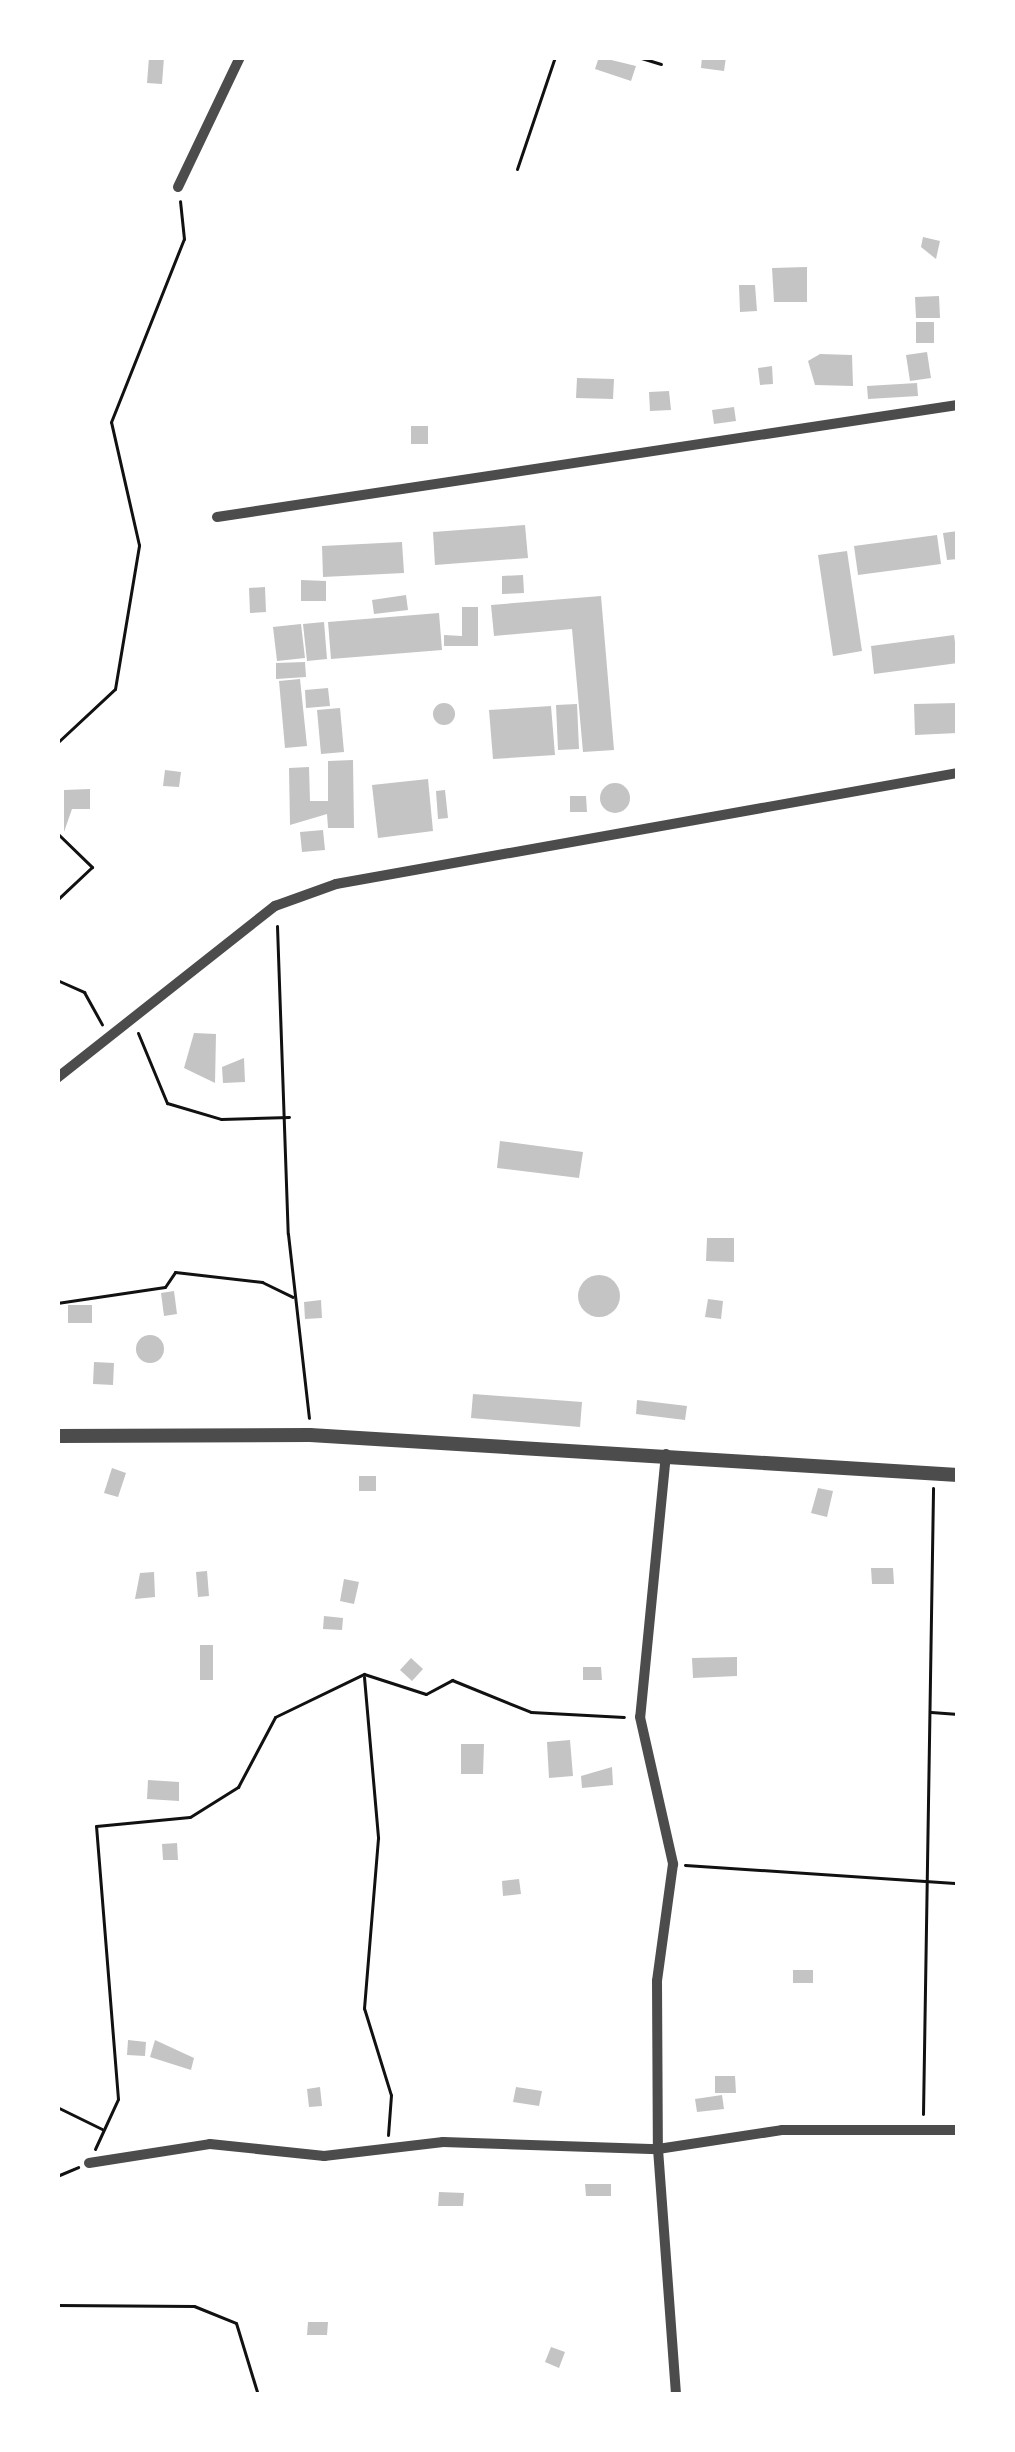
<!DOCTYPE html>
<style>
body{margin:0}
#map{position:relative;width:1015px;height:2452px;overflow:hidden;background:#fff;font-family:Mulish,sans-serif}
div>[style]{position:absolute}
.building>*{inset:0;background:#c4c4c4}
.round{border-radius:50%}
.path>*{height:3px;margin:-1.5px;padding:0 1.5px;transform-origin:1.5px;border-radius:1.5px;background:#111}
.minor>*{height:10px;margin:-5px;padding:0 5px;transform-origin:5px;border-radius:5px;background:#4c4c4c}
.tertiary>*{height:14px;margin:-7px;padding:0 7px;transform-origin:7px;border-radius:7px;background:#4c4c4c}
span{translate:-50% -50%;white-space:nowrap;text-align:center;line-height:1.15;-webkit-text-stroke:10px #fff;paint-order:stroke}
.frame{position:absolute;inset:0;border:60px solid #fff;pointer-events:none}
</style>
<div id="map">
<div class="building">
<div style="clip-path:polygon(149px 57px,164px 57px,162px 84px,147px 83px)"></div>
<div style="clip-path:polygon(599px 57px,636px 66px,631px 81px,595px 69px)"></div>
<div style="clip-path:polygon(702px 57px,726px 57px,724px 71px,701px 68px)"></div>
<div style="clip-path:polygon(923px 237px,940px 241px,936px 259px,921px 247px)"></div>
<div style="clip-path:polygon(807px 267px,807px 302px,774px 302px,772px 268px)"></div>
<div style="clip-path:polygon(739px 285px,755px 285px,757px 311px,740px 312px)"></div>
<div style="clip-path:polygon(939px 296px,940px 318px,916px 318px,915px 297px)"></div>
<div style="clip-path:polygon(916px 322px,934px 322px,934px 343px,916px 343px)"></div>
<div style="clip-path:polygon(927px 352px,931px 378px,910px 381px,906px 355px)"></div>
<div style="clip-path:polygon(820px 354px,852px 355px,853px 386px,815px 385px,808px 361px)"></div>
<div style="clip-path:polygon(772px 366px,773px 384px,760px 385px,758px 368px)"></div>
<div style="clip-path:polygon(577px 378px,614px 379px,613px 399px,576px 398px)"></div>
<div style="clip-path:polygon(917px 383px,918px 396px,868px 399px,867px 386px)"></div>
<div style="clip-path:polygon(669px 391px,671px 410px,650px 411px,649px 392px)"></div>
<div style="clip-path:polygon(734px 407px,736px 421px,714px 424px,712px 410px)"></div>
<div style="clip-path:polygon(411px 426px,428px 426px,428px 444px,411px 444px)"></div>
<div style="clip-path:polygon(525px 525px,528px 558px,435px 565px,433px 532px)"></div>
<div style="clip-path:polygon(958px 531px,958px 559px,947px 560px,943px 533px)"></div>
<div style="clip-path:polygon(937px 535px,941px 564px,858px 575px,854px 546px)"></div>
<div style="clip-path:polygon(402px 542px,404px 573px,323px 577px,322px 546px)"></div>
<div style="clip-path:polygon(847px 551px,862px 651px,833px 656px,818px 555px)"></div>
<div style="clip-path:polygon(523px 575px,524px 593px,502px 594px,502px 576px)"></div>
<div style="clip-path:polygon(301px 580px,326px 581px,326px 601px,301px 601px)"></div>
<div style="clip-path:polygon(265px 587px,266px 612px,250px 613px,249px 588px)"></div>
<div style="clip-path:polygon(406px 595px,408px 610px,374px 614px,372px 600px)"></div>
<div style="clip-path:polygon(601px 596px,614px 750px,583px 752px,572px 629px,494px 636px,491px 605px)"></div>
<div style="clip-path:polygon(462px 607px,478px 607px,478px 646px,444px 646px,444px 635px,462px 636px)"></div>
<div style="clip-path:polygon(439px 613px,442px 650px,331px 659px,328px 622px)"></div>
<div style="clip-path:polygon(324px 622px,327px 659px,307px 661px,303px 624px)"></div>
<div style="clip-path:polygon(301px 624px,305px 658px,277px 661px,273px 627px)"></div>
<div style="clip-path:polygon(954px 635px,958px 663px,874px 674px,871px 646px)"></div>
<div style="clip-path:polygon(305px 662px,306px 677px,276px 679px,276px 663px)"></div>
<div style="clip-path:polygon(300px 679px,307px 746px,285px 748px,279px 681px)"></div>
<div style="clip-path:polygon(328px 688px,330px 706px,306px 708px,305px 690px)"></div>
<div class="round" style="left:433px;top:703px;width:22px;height:22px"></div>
<div style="clip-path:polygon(958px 703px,958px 733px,915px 735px,914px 704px)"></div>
<div style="clip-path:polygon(577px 704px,579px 749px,558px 750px,556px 705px)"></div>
<div style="clip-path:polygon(551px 706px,555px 755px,493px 759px,489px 710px)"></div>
<div style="clip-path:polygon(340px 708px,344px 752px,321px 754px,317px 710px)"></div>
<div style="clip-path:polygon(353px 760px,354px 828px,328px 828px,327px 814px,290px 825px,289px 768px,309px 767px,310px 801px,328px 801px,328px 761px)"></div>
<div style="clip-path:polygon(165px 770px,181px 772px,179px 787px,163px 786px)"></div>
<div style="clip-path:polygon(428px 779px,433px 831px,378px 838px,372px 785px)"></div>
<div class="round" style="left:600px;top:783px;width:30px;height:30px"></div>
<div style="clip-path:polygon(90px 789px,90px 809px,72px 809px,64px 832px,64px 790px)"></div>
<div style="clip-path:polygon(445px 790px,448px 818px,438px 819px,436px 791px)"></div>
<div style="clip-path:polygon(570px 796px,586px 796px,587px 812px,570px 812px)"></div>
<div style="clip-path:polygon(323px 830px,325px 850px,302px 852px,300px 832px)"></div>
<div style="clip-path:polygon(194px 1033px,216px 1034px,215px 1083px,184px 1068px)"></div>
<div style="clip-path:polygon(244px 1058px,245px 1082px,223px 1083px,222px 1067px)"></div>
<div style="clip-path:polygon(500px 1141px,583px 1152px,579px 1178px,497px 1168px)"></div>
<div style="clip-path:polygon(707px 1238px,734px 1238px,734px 1262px,706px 1261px)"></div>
<div class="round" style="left:578px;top:1275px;width:42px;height:42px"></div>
<div style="clip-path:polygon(174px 1291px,177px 1314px,164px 1316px,161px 1293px)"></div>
<div style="clip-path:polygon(708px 1299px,723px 1301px,721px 1319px,705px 1317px)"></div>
<div style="clip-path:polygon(321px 1300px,322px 1318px,305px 1319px,304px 1302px)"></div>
<div style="clip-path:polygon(68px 1305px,92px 1305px,92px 1323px,68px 1323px)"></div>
<div class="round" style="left:136px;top:1335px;width:28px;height:28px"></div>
<div style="clip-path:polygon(94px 1362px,114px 1363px,113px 1385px,93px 1384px)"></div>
<div style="clip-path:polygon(473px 1394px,582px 1402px,580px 1427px,471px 1418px)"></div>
<div style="clip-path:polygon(637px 1400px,687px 1406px,685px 1420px,636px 1414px)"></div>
<div style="clip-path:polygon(112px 1468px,126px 1473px,118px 1497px,104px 1493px)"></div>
<div style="clip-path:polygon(359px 1476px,376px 1476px,376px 1491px,359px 1491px)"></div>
<div style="clip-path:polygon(818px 1488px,833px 1491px,827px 1517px,811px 1513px)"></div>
<div style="clip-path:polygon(871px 1568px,893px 1568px,894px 1584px,872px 1584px)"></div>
<div style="clip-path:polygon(207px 1571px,209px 1596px,198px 1597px,196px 1572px)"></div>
<div style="clip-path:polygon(154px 1572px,155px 1597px,135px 1599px,140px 1573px)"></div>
<div style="clip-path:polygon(344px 1579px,359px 1582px,354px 1604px,340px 1601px)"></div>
<div style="clip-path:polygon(324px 1616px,343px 1618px,342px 1630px,323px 1629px)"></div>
<div style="clip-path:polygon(200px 1645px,213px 1645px,213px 1680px,200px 1680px)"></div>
<div style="clip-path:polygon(737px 1657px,737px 1676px,693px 1678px,692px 1658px)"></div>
<div style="clip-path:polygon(411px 1658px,423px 1669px,412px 1681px,400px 1670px)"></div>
<div style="clip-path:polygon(583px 1667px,601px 1667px,602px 1680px,583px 1680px)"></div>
<div style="clip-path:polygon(570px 1740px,573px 1776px,549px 1778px,547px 1742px)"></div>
<div style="clip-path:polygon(461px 1744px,484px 1744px,483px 1774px,461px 1774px)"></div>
<div style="clip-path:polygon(612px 1767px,613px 1785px,582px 1788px,581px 1776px)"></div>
<div style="clip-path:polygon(148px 1780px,179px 1782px,179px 1801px,147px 1799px)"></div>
<div style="clip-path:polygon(177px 1843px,178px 1860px,163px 1860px,162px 1844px)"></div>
<div style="clip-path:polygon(519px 1879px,521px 1894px,503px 1896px,502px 1881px)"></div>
<div style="clip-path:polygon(793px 1970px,813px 1970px,813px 1983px,793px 1983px)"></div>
<div style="clip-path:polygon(128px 2040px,146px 2042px,145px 2056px,127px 2055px)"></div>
<div style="clip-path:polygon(155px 2040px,194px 2058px,191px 2070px,150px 2057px)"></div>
<div style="clip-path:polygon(715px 2076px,735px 2076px,736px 2093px,715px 2093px)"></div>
<div style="clip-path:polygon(320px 2087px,322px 2106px,309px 2107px,307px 2089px)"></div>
<div style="clip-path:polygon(516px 2087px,542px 2091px,539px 2106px,513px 2102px)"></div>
<div style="clip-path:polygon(722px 2095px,724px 2109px,697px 2112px,695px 2099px)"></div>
<div style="clip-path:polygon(585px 2184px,611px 2184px,611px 2196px,586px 2196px)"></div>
<div style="clip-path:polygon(439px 2192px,464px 2193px,463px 2206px,438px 2206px)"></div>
<div style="clip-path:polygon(308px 2322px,328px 2322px,327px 2335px,307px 2335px)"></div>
<div style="clip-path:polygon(551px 2347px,565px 2352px,559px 2368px,545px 2362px)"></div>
</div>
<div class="path">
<div style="left:638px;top:57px;width:24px;rotate:17deg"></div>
<div style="left:517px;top:169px;width:118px;rotate:-71.3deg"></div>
<div style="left:57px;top:743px;width:79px;rotate:-43deg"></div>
<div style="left:115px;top:689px;width:146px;rotate:-80.5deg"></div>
<div style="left:139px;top:545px;width:126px;rotate:-102.8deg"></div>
<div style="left:111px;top:422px;width:197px;rotate:-68.3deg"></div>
<div style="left:184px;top:239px;width:38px;rotate:-96deg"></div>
<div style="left:57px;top:833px;width:49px;rotate:44.2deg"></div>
<div style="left:92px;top:867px;width:48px;rotate:136.7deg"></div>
<div style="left:277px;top:926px;width:308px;rotate:88deg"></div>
<div style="left:288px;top:1234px;width:185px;rotate:83.5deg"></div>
<div style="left:57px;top:980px;width:30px;rotate:24deg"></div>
<div style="left:84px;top:992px;width:37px;rotate:61deg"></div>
<div style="left:138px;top:1033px;width:76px;rotate:67.5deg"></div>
<div style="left:167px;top:1103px;width:56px;rotate:16.5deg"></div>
<div style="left:221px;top:1119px;width:68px;rotate:-1.7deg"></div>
<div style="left:57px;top:1303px;width:109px;rotate:-8.4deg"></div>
<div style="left:165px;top:1287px;width:18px;rotate:-56deg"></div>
<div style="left:175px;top:1272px;width:88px;rotate:6.6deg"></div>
<div style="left:262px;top:1282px;width:34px;rotate:26deg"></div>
<div style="left:364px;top:1677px;width:162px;rotate:85deg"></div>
<div style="left:378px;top:1838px;width:171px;rotate:94.7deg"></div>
<div style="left:364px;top:2008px;width:91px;rotate:72.8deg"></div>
<div style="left:391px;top:2095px;width:40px;rotate:94.3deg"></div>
<div style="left:931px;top:1712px;width:27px;rotate:4deg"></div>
<div style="left:685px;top:1865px;width:274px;rotate:3.8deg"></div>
<div style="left:57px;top:2107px;width:50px;rotate:26.1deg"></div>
<div style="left:923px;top:2114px;width:626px;rotate:-89.08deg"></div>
<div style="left:95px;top:2149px;width:55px;rotate:-65.3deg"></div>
<div style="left:118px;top:2099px;width:274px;rotate:-94.6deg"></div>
<div style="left:96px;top:1826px;width:94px;rotate:-5.5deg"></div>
<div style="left:190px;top:1817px;width:57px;rotate:-32deg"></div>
<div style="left:238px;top:1787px;width:79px;rotate:-62.1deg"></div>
<div style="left:275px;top:1717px;width:99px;rotate:-25.8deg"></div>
<div style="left:364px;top:1674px;width:65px;rotate:17.9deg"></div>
<div style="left:426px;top:1694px;width:30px;rotate:-28deg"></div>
<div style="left:452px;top:1680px;width:85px;rotate:22.1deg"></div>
<div style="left:531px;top:1712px;width:93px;rotate:3.1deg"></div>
<div style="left:57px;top:2176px;width:23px;rotate:-23deg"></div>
<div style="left:57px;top:2305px;width:137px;rotate:0.4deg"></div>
<div style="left:194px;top:2306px;width:45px;rotate:22deg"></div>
<div style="left:236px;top:2323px;width:75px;rotate:73deg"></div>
</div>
<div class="minor">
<div style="left:178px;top:187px;width:144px;rotate:-64.5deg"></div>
<div style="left:217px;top:517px;width:749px;rotate:-8.6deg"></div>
<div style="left:57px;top:1078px;width:278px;rotate:-38.3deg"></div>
<div style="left:275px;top:906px;width:65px;rotate:-19.8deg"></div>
<div style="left:336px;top:884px;width:632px;rotate:-10.12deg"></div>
<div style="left:666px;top:1454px;width:264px;rotate:95.6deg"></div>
<div style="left:640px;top:1717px;width:151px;rotate:77.3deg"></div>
<div style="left:673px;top:1864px;width:118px;rotate:97.8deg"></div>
<div style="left:657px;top:1981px;width:168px;rotate:89.7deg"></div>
<div style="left:658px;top:2149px;width:247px;rotate:85.8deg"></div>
<div style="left:89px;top:2163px;width:122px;rotate:-8.9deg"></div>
<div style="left:210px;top:2144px;width:115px;rotate:6deg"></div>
<div style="left:324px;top:2156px;width:120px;rotate:-6.7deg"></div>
<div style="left:443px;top:2142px;width:215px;rotate:1.9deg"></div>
<div style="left:658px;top:2149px;width:125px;rotate:-8.7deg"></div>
<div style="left:782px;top:2130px;width:176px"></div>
</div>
<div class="tertiary">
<div style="left:57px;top:1436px;width:253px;rotate:-0.2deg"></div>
<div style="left:310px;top:1435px;width:649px;rotate:3.53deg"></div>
</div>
<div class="frame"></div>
</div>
